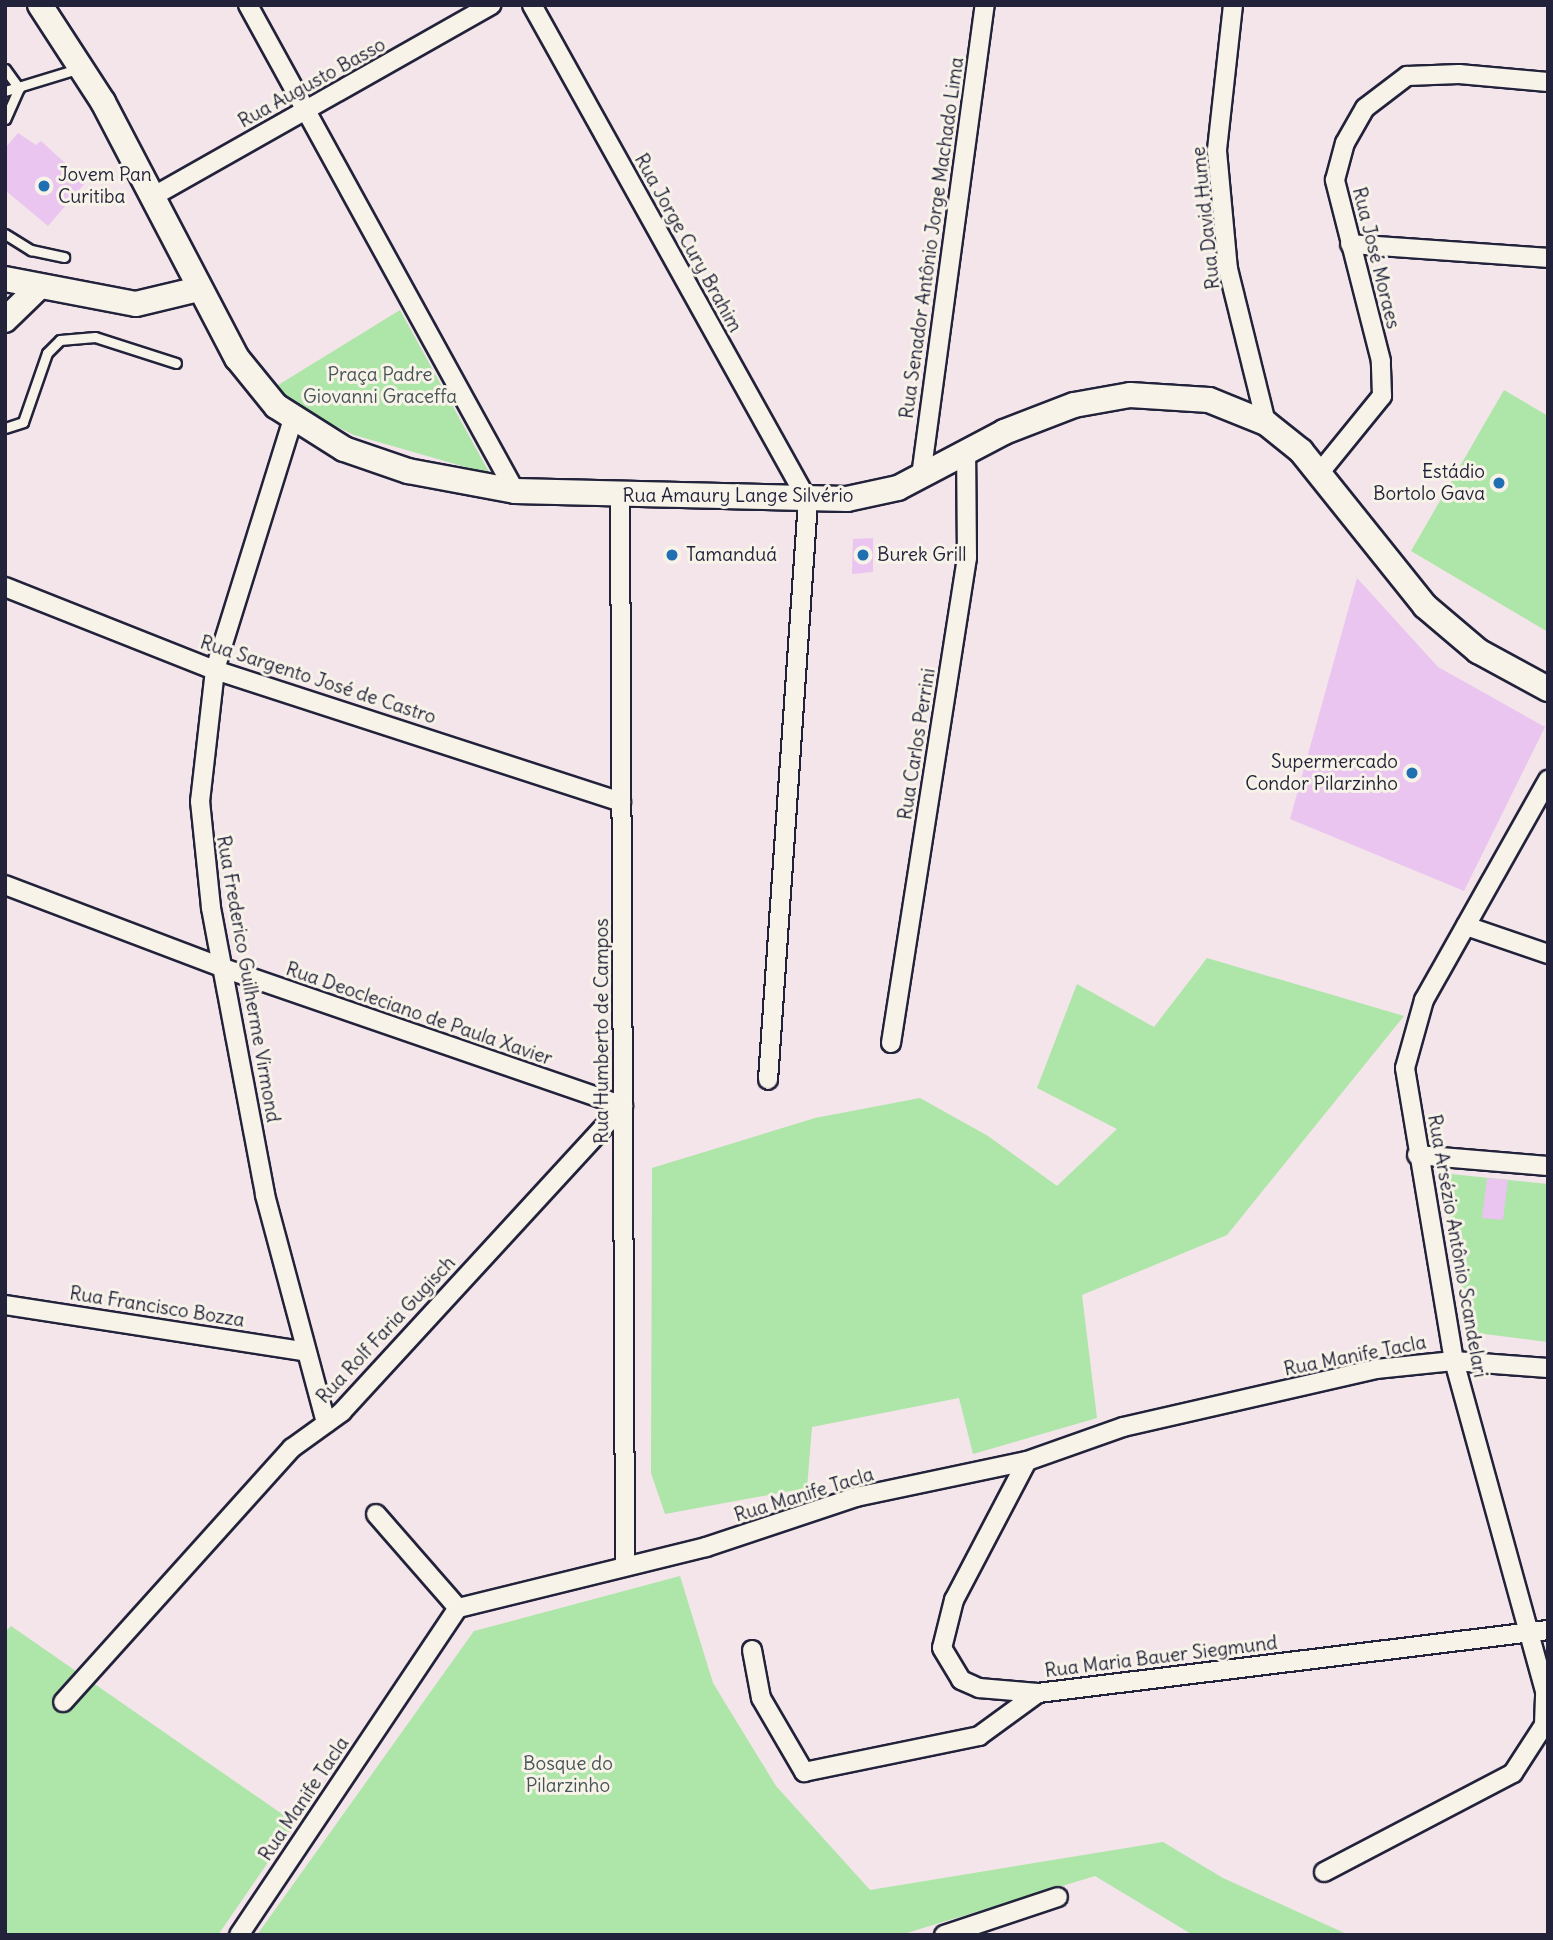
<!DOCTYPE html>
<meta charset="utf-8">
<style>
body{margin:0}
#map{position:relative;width:1553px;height:1940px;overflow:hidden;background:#f3e5ea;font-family:Delius,sans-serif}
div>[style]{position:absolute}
.green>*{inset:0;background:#aee5a8}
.building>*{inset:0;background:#eac5ef}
.roads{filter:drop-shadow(2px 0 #22223b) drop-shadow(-2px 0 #22223b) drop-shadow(0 2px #22223b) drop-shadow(0 -2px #22223b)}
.lane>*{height:9px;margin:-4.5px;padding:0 4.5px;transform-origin:4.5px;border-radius:4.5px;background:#f7f3e8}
.street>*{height:18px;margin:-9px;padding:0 9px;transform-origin:9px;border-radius:9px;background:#f7f3e8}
.secondary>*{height:24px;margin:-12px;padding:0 12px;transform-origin:12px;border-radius:12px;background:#f7f3e8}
.dots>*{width:19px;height:19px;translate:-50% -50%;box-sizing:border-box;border:4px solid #f7f3e8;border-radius:50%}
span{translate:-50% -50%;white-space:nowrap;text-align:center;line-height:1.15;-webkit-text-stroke:6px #f7f3e8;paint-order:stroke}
.street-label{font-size:19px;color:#22223b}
.poi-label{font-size:19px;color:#22223b}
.left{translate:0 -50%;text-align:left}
.right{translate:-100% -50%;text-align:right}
.park-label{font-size:19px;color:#455356}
.frame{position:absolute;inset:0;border:7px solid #22223b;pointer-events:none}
</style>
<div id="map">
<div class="green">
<div style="clip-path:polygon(400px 310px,490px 474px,354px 435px,309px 413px,275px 387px)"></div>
<div style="clip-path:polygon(1504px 390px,1548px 416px,1548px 632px,1411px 551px)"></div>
<div style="clip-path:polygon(1207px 958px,1404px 1016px,1227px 1235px,1082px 1295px,1097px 1418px,973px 1454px,959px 1398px,812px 1427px,807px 1488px,665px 1514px,651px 1473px,652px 1168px,815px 1118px,920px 1098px,988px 1136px,1057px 1186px,1117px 1129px,1037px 1088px,1077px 984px,1154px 1027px)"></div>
<div style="clip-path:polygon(1441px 1173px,1548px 1184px,1548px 1342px,1469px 1332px)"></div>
<div style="clip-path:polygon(680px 1576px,713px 1683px,776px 1786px,870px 1890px,1163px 1842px,1223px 1878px,1349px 1935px,1193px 1935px,1095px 1876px,900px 1935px,257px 1935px,474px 1631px)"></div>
<div style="clip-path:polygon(11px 1626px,295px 1823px,218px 1935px,5px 1935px,5px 1632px)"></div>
</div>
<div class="building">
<div style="clip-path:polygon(18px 133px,36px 145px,41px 141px,86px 182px,48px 226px,5px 190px,5px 148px)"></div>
<div style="clip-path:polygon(873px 538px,873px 572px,852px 574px,853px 539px)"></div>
<div style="clip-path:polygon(1357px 578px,1438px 667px,1545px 727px,1464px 891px,1290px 819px)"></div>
<div style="clip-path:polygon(1487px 1178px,1508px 1180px,1503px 1220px,1482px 1218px)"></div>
</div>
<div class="roads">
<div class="lane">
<div style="left:5px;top:69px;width:24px;rotate:54deg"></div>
<div style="left:19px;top:88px;width:34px;rotate:114deg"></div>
<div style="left:5px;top:91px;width:78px;rotate:-17deg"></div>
<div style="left:5px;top:234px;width:31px;rotate:32deg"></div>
<div style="left:31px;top:250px;width:34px;rotate:12deg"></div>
<div style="left:5px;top:428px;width:19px;rotate:-18deg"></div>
<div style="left:23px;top:422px;width:73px;rotate:-70.8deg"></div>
<div style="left:47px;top:353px;width:18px;rotate:-45deg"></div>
<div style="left:60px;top:340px;width:35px;rotate:-5deg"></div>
<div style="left:95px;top:337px;width:85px;rotate:17.8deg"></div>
</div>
<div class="street">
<div style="left:248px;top:5px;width:555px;rotate:61.22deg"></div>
<div style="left:532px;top:5px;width:568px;rotate:60.91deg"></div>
<div style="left:808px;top:501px;width:580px;rotate:93.95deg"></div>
<div style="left:1233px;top:5px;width:147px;rotate:96.3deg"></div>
<div style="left:1217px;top:151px;width:119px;rotate:84.7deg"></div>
<div style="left:1228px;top:269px;width:159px;rotate:76.1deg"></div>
<div style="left:152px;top:197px;width:390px;rotate:-29.5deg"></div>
<div style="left:1350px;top:244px;width:198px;rotate:4deg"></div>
<div style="left:293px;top:419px;width:263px;rotate:107.3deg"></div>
<div style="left:215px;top:670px;width:132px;rotate:96.5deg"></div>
<div style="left:200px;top:801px;width:108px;rotate:84.1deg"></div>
<div style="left:211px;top:908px;width:292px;rotate:79.3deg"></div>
<div style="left:265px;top:1195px;width:236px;rotate:75deg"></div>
<div style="left:1321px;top:471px;width:97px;rotate:-50.9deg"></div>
<div style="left:1382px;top:396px;width:35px;rotate:-92deg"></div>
<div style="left:1381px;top:361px;width:187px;rotate:-104.3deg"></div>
<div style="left:1335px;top:180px;width:38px;rotate:-75deg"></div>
<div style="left:1345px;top:143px;width:40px;rotate:-60.3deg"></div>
<div style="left:1365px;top:108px;width:53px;rotate:-37.3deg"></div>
<div style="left:1407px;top:76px;width:52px;rotate:-2.2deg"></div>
<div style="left:1459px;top:74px;width:89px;rotate:5.1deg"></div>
<div style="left:921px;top:476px;width:475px;rotate:-82.3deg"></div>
<div style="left:620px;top:496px;width:1070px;rotate:89.73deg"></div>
<div style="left:5px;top:587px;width:226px;rotate:21.6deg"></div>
<div style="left:215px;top:670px;width:427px;rotate:18deg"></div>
<div style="left:5px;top:885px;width:233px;rotate:20.8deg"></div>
<div style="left:223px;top:968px;width:423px;rotate:19deg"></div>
<div style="left:623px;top:1106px;width:415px;rotate:132.6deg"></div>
<div style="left:342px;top:1412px;width:62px;rotate:144.2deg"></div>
<div style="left:292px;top:1448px;width:342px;rotate:132deg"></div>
<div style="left:1466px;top:926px;width:87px;rotate:18.9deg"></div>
<div style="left:891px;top:1043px;width:491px;rotate:-81.1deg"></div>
<div style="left:967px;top:558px;width:108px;rotate:-90.5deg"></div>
<div style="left:1417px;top:1155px;width:131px;rotate:4.8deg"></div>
<div style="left:5px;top:1305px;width:302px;rotate:8.8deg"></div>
<div style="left:1027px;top:1461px;width:157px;rotate:117.7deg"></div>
<div style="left:954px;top:1600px;width:49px;rotate:104deg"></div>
<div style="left:942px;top:1648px;width:37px;rotate:59deg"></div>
<div style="left:961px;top:1680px;width:20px;rotate:24deg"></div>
<div style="left:979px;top:1688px;width:59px;rotate:4.8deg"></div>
<div style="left:376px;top:1514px;width:125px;rotate:48.9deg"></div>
<div style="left:752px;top:1650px;width:49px;rotate:79.4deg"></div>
<div style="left:761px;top:1698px;width:86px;rotate:59.8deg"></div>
<div style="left:804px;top:1772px;width:179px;rotate:-11.6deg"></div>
<div style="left:979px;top:1736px;width:73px;rotate:-36.1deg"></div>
<div style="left:1038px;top:1693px;width:514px;rotate:-7.04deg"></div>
<div style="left:1324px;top:1872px;width:213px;rotate:-27.6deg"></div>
<div style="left:1513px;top:1773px;width:57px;rotate:-57.1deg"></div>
<div style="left:1544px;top:1725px;width:34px;rotate:-88deg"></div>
<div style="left:1545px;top:1691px;width:342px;rotate:-105.4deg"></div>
<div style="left:1454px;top:1361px;width:297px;rotate:-99.5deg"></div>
<div style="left:1405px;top:1068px;width:71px;rotate:-74.4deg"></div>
<div style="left:1424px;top:1000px;width:253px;rotate:-60.6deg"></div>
<div style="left:239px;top:1935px;width:394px;rotate:-56.2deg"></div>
<div style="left:458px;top:1608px;width:255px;rotate:-13.8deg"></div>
<div style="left:706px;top:1547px;width:158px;rotate:-18.4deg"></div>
<div style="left:856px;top:1497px;width:175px;rotate:-11.9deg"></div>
<div style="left:1027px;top:1461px;width:102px;rotate:-19.5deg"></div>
<div style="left:1123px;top:1427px;width:260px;rotate:-12.9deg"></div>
<div style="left:1376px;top:1369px;width:78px;rotate:-5.9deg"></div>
<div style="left:1454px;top:1361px;width:94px;rotate:4.3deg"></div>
<div style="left:944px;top:1935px;width:120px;rotate:-18.4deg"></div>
</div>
<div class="secondary">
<div style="left:40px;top:5px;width:116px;rotate:57deg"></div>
<div style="left:103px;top:102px;width:289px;rotate:62.4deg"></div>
<div style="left:237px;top:358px;width:62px;rotate:50.9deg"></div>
<div style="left:276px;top:406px;width:80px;rotate:32.3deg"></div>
<div style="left:344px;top:449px;width:68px;rotate:19deg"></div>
<div style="left:408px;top:471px;width:109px;rotate:10.6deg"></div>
<div style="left:515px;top:491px;width:332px;rotate:1.4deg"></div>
<div style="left:847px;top:499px;width:52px;rotate:-12.2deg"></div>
<div style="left:898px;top:488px;width:120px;rotate:-27.8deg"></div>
<div style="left:1004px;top:432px;width:75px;rotate:-21.1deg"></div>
<div style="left:1074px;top:405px;width:57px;rotate:-10.1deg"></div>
<div style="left:1130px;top:395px;width:79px;rotate:3.6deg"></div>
<div style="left:1209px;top:400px;width:61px;rotate:22deg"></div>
<div style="left:1266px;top:423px;width:45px;rotate:38.7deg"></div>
<div style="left:1301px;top:451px;width:198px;rotate:51.3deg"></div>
<div style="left:1425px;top:606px;width:70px;rotate:40.3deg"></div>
<div style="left:1478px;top:651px;width:80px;rotate:28.5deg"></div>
<div style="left:5px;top:279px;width:133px;rotate:10.8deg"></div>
<div style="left:136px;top:304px;width:65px;rotate:-13.4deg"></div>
<div style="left:5px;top:320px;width:46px;rotate:-44.1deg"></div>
</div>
</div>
<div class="dots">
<div style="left:44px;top:186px;background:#1f6fb2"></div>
<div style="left:1499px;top:483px;background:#1f6fb2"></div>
<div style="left:672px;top:555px;background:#1f6fb2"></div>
<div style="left:863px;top:555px;background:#1f6fb2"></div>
<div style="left:1412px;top:773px;background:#1f6fb2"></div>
</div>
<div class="street-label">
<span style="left:312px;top:83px;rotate:-29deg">Rua Augusto Basso</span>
<span style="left:1206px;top:218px;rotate:-96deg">Rua David Hume</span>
<span style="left:932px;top:238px;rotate:-82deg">Rua Senador Antônio Jorge Machado Lima</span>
<span style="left:688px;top:243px;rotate:61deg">Rua Jorge Cury Brahim</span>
<span style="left:1376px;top:258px;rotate:76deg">Rua José Moraes</span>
<span style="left:738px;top:496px">Rua Amaury Lange Silvério</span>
<span style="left:318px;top:680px;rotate:18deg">Rua Sargento José de Castro</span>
<span style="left:917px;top:744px;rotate:-81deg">Rua Carlos Perrini</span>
<span style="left:248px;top:979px;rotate:80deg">Rua Frederico Guilherme Virmond</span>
<span style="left:419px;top:1014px;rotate:19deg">Rua Deocleciano de Paula Xavier</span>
<span style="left:602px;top:1031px;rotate:-90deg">Rua Humberto de Campos</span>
<span style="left:1457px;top:1246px;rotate:80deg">Rua Arsézio Antônio Scandelari</span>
<span style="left:157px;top:1307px;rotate:9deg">Rua Francisco Bozza</span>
<span style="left:386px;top:1330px;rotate:-47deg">Rua Rolf Faria Gugisch</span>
<span style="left:1355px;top:1356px;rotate:-11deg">Rua Manife Tacla</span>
<span style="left:804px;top:1495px;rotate:-17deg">Rua Manife Tacla</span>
<span style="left:1161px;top:1657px;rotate:-7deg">Rua Maria Bauer Siegmund</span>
<span style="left:304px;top:1799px;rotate:-56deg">Rua Manife Tacla</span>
</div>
<div class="poi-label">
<span class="left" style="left:58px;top:186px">Jovem Pan<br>Curitiba</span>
<span class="right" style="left:1485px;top:483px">Estádio<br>Bortolo Gava</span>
<span class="left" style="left:686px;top:555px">Tamanduá</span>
<span class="left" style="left:877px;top:555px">Burek Grill</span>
<span class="right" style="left:1398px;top:773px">Supermercado<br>Condor Pilarzinho</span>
</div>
<div class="park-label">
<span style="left:380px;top:386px">Praça Padre<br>Giovanni Graceffa</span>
<span style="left:568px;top:1775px">Bosque do<br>Pilarzinho</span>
</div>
<div class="frame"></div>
</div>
